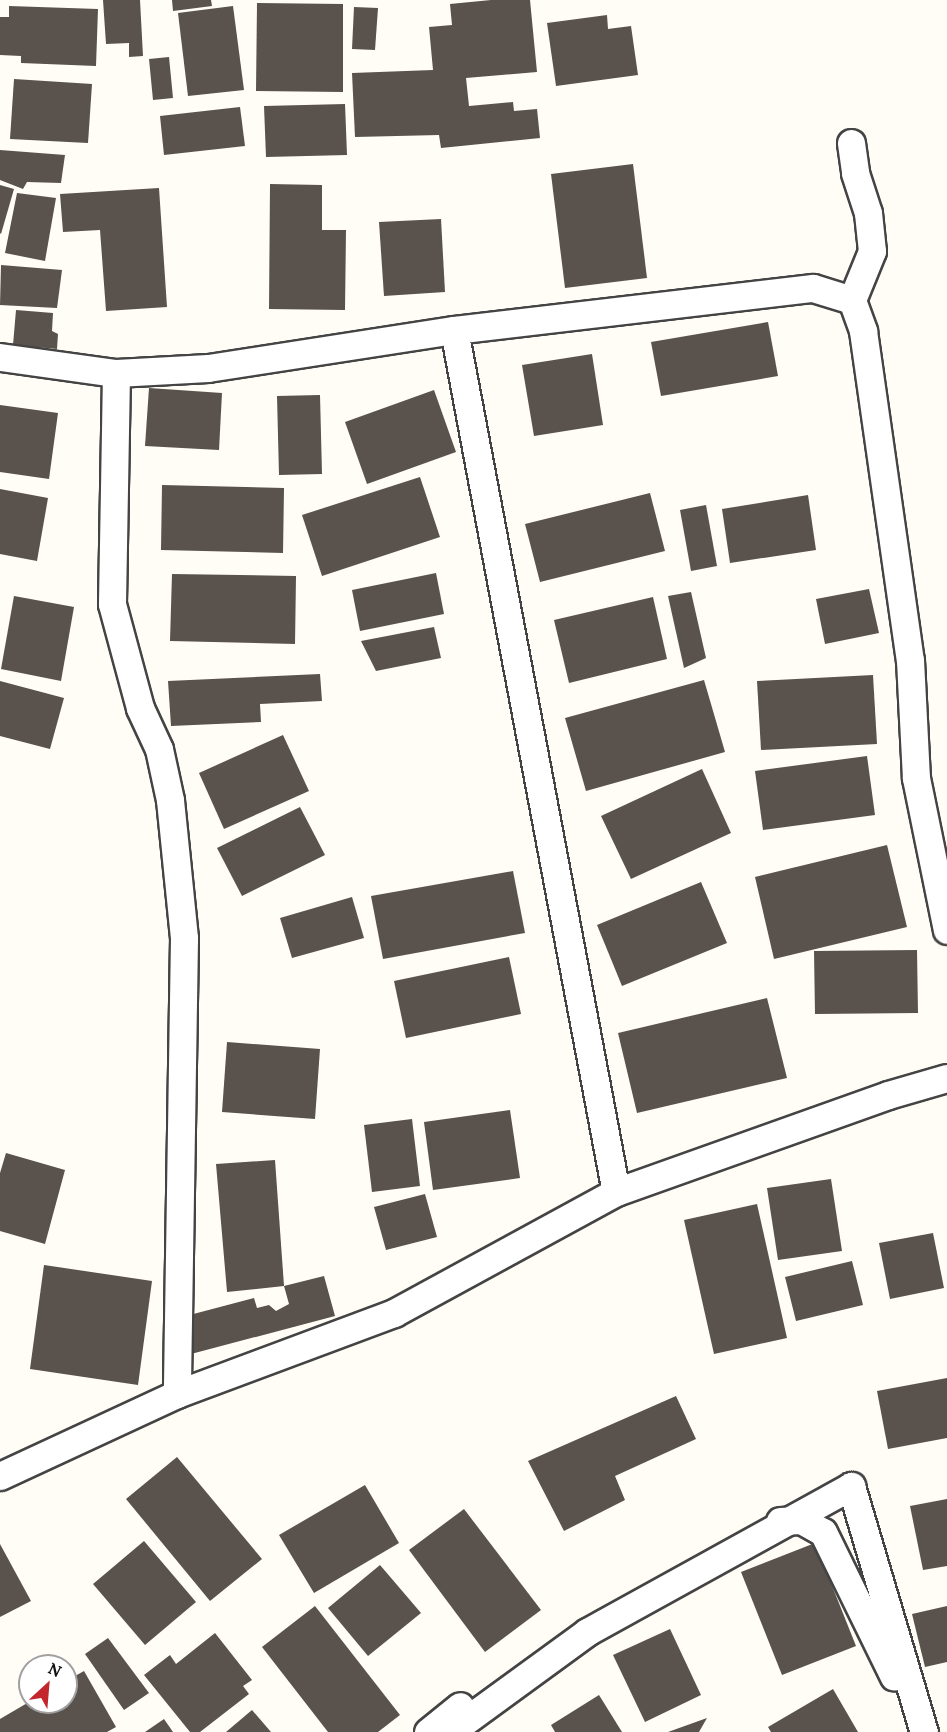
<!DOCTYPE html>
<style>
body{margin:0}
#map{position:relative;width:947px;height:1732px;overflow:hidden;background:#fffdf5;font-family:Lora,serif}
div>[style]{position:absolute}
.building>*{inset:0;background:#5a524d}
.roads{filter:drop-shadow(2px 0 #444) drop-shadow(-2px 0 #444) drop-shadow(0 2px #444) drop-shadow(0 -2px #444)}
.street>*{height:27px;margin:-13.5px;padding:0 13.5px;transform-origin:13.5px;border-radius:13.5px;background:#fff}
span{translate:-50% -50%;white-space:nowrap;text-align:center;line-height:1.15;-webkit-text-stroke:6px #fff;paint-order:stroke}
.north{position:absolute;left:18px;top:1654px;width:60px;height:60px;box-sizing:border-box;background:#fff;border:2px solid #a0a0a0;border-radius:50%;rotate:26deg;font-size:16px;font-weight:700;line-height:24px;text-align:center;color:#111}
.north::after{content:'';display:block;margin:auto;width:21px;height:27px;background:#c4262e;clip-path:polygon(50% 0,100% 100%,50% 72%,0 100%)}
</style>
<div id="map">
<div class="building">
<div style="clip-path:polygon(103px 0,140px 0,143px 56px,129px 57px,129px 43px,106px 44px)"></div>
<div style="clip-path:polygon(172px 0,211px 0,212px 6px,173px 11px)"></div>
<div style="clip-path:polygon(491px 0,530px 0,537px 72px,466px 78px,469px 106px,513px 102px,514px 111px,537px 109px,540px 138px,441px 148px,439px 135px,355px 137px,352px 73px,433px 70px,429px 27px,452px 25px,450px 4px)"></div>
<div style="clip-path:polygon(257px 3px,343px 4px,343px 92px,256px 91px)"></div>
<div style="clip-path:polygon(9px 6px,98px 9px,96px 66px,21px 63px,21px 56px,0 55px,0 17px,9px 17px)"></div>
<div style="clip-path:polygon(233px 6px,244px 90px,188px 96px,178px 13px)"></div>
<div style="clip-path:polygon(354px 7px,378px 8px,375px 50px,352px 49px)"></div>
<div style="clip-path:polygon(607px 15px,608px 29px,631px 26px,638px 75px,556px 86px,547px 23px)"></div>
<div style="clip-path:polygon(169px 57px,173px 98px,153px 100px,149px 59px)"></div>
<div style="clip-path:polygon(14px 79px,92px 84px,88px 143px,10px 139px)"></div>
<div style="clip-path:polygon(345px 104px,347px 155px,266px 157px,264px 106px)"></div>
<div style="clip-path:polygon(240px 107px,245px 146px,164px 155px,160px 116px)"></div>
<div style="clip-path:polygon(0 150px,65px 155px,61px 183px,27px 182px,23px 189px,0 180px)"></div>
<div style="clip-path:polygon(633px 164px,647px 278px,565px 288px,551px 174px)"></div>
<div style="clip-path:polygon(270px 184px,322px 185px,322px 230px,346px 230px,345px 310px,269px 309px)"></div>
<div style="clip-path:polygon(0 185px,14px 189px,1px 234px,0 233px)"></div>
<div style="clip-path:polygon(159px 188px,167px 307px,106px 311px,100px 230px,63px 232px,60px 194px)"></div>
<div style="clip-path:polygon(17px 193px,56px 198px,45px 261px,5px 253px)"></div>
<div style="clip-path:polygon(441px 219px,445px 292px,384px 296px,379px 222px)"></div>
<div style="clip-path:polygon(1px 265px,62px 270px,57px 308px,0 305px)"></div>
<div style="clip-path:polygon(16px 310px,53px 313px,52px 331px,58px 334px,57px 349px,13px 345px)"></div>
<div style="clip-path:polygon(768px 322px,778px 376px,661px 396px,651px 342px)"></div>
<div style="clip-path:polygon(592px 354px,603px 425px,534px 436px,522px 365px)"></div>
<div style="clip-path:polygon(149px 388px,222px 393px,219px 450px,145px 446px)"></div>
<div style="clip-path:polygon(434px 390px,456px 452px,367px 484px,345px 422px)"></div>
<div style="clip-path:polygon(320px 395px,322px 474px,279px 475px,277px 396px)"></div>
<div style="clip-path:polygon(0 405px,58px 413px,49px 479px,0 472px)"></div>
<div style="clip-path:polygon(420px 477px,440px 537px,322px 576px,302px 515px)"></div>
<div style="clip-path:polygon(162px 485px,284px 488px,283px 553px,161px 550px)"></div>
<div style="clip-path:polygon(0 489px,48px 498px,37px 561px,0 554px)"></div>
<div style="clip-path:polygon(650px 493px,665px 551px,540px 582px,525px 524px)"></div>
<div style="clip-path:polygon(808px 495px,816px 550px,730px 563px,722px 509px)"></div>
<div style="clip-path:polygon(706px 505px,717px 566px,691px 571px,680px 510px)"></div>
<div style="clip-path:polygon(436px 573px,444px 614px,360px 631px,352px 590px)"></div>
<div style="clip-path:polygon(172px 574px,296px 576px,295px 644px,170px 641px)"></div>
<div style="clip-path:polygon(869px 589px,879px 633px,825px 644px,816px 599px)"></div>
<div style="clip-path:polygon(691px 592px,706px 658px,684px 668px,668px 596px)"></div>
<div style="clip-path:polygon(14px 596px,74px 607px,61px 681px,1px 669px)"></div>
<div style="clip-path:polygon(653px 597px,667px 659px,569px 683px,554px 620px)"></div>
<div style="clip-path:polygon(434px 627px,441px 658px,376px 671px,361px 641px)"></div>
<div style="clip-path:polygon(320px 674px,322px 701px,260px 704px,261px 722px,171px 726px,168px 681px)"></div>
<div style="clip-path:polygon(873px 675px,877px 744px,761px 750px,757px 681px)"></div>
<div style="clip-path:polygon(704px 680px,725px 752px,586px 791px,565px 718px)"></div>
<div style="clip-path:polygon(0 681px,64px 698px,50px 749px,0 736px)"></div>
<div style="clip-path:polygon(283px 735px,309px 791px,224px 829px,199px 773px)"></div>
<div style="clip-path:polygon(867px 756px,875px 815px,763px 830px,755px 771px)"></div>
<div style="clip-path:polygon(702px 769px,731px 833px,631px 879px,601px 816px)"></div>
<div style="clip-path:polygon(300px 807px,325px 855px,242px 896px,217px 848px)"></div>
<div style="clip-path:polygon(887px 845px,907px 927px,774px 959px,755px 877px)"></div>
<div style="clip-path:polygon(513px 871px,525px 933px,383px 959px,371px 896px)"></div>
<div style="clip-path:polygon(701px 882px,727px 943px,622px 986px,597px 925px)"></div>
<div style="clip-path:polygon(352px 897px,364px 938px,292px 958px,280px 918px)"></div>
<div style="clip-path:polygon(917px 950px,918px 1013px,815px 1014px,814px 951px)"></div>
<div style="clip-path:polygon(509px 957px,521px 1014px,406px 1038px,394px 981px)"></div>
<div style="clip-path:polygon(767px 998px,787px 1078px,637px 1113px,618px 1033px)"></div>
<div style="clip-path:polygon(227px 1042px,320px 1049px,315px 1119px,222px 1112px)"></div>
<div style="clip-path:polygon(510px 1110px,520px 1178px,433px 1190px,424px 1122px)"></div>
<div style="clip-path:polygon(412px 1119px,420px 1186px,372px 1192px,364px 1125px)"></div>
<div style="clip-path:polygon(6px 1153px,65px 1170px,45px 1244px,0 1231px,0 1173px)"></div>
<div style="clip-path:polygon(275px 1160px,284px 1286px,227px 1292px,216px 1164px)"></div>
<div style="clip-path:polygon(831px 1179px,842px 1251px,778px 1260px,767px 1188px)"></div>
<div style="clip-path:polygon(425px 1194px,437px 1237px,386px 1250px,374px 1207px)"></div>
<div style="clip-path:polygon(757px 1204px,787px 1338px,714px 1354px,684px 1220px)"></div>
<div style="clip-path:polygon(933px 1233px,944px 1288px,890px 1299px,879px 1243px)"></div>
<div style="clip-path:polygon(852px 1261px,863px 1305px,796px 1321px,785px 1277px)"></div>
<div style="clip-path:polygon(44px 1265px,152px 1281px,138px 1385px,30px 1369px)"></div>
<div style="clip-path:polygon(324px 1276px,335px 1316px,191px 1354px,182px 1317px,254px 1298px,257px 1308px,269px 1305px,276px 1311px,289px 1304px,284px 1286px)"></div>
<div style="clip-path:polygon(947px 1378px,947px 1438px,888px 1449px,877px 1391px)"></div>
<div style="clip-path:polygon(676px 1396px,696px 1439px,615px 1476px,625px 1500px,564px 1531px,528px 1461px)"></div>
<div style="clip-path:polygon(177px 1457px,262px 1559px,210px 1601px,126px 1499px)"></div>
<div style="clip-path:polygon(365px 1485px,399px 1543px,314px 1593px,279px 1535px)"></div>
<div style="clip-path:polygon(947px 1499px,947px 1566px,923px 1570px,910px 1506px)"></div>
<div style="clip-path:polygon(464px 1509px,541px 1610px,485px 1652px,409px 1550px)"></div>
<div style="clip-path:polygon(144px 1541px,196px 1602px,145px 1645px,93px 1584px)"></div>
<div style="clip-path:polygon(815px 1543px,856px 1646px,782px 1675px,741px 1572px)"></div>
<div style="clip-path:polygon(0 1544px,31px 1601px,0 1617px)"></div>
<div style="clip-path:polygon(380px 1565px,421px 1613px,368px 1656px,328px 1608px)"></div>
<div style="clip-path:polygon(315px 1606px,400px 1715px,378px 1732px,328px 1732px,262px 1647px)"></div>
<div style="clip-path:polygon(947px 1606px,947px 1662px,925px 1667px,912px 1614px)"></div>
<div style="clip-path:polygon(670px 1629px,701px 1695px,645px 1722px,613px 1655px)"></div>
<div style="clip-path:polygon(215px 1633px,252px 1680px,243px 1686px,249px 1694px,200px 1732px,190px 1732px,144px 1675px,170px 1655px,176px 1664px)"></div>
<div style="clip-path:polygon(108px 1638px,149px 1693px,124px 1710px,85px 1654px)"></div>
<div style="clip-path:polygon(84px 1671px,116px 1727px,107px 1732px,0 1732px,0 1719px,29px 1702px,66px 1702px,66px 1681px)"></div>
<div style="clip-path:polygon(833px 1689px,858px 1732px,771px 1732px,768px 1727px)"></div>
<div style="clip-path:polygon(599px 1695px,622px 1732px,555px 1732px,551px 1725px)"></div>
<div style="clip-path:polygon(252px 1710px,271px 1732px,226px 1732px)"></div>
<div style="clip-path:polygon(707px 1718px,699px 1732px,668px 1732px)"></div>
<div style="clip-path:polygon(164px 1719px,173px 1732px,145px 1732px)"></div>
</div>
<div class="roads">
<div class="street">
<div style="left:851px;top:143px;width:30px;rotate:82deg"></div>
<div style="left:855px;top:173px;width:42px;rotate:72deg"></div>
<div style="left:868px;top:213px;width:38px;rotate:84deg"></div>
<div style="left:872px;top:251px;width:53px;rotate:112.2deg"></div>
<div style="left:454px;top:330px;width:361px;rotate:-6.7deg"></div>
<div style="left:813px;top:288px;width:41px;rotate:17.1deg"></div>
<div style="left:852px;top:300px;width:33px;rotate:70deg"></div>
<div style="left:863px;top:331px;width:332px;rotate:81.9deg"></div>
<div style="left:910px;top:660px;width:118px;rotate:87.1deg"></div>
<div style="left:916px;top:778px;width:155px;rotate:78.5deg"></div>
<div style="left:0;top:357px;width:117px;rotate:7.9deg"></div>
<div style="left:116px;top:373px;width:92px;rotate:-3.1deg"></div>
<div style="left:208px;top:368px;width:249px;rotate:-8.8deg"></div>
<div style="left:454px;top:330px;width:877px;rotate:79.36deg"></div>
<div style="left:116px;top:373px;width:231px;rotate:91deg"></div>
<div style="left:112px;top:604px;width:108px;rotate:74.9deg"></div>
<div style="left:140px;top:708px;width:45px;rotate:65.1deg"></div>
<div style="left:159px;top:749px;width:52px;rotate:77.8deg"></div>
<div style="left:170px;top:800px;width:139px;rotate:84.2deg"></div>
<div style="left:184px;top:938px;width:456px;rotate:90.9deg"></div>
<div style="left:0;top:1476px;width:195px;rotate:-24.9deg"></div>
<div style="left:177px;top:1394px;width:232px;rotate:-20.5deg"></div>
<div style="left:394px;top:1313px;width:253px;rotate:-28.6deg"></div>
<div style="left:616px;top:1192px;width:289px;rotate:-19.6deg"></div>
<div style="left:888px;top:1095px;width:61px;rotate:-16.1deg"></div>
<div style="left:780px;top:1521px;width:21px;rotate:-3deg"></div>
<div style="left:801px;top:1520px;width:25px;rotate:29deg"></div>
<div style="left:823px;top:1532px;width:161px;rotate:63.9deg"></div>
<div style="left:428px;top:1732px;width:41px;rotate:-39.1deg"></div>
<div style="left:450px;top:1732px;width:170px;rotate:-36.1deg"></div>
<div style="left:587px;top:1632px;width:302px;rotate:-28.9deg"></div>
<div style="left:851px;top:1486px;width:257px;rotate:73.5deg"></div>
</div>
</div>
<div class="north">N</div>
</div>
